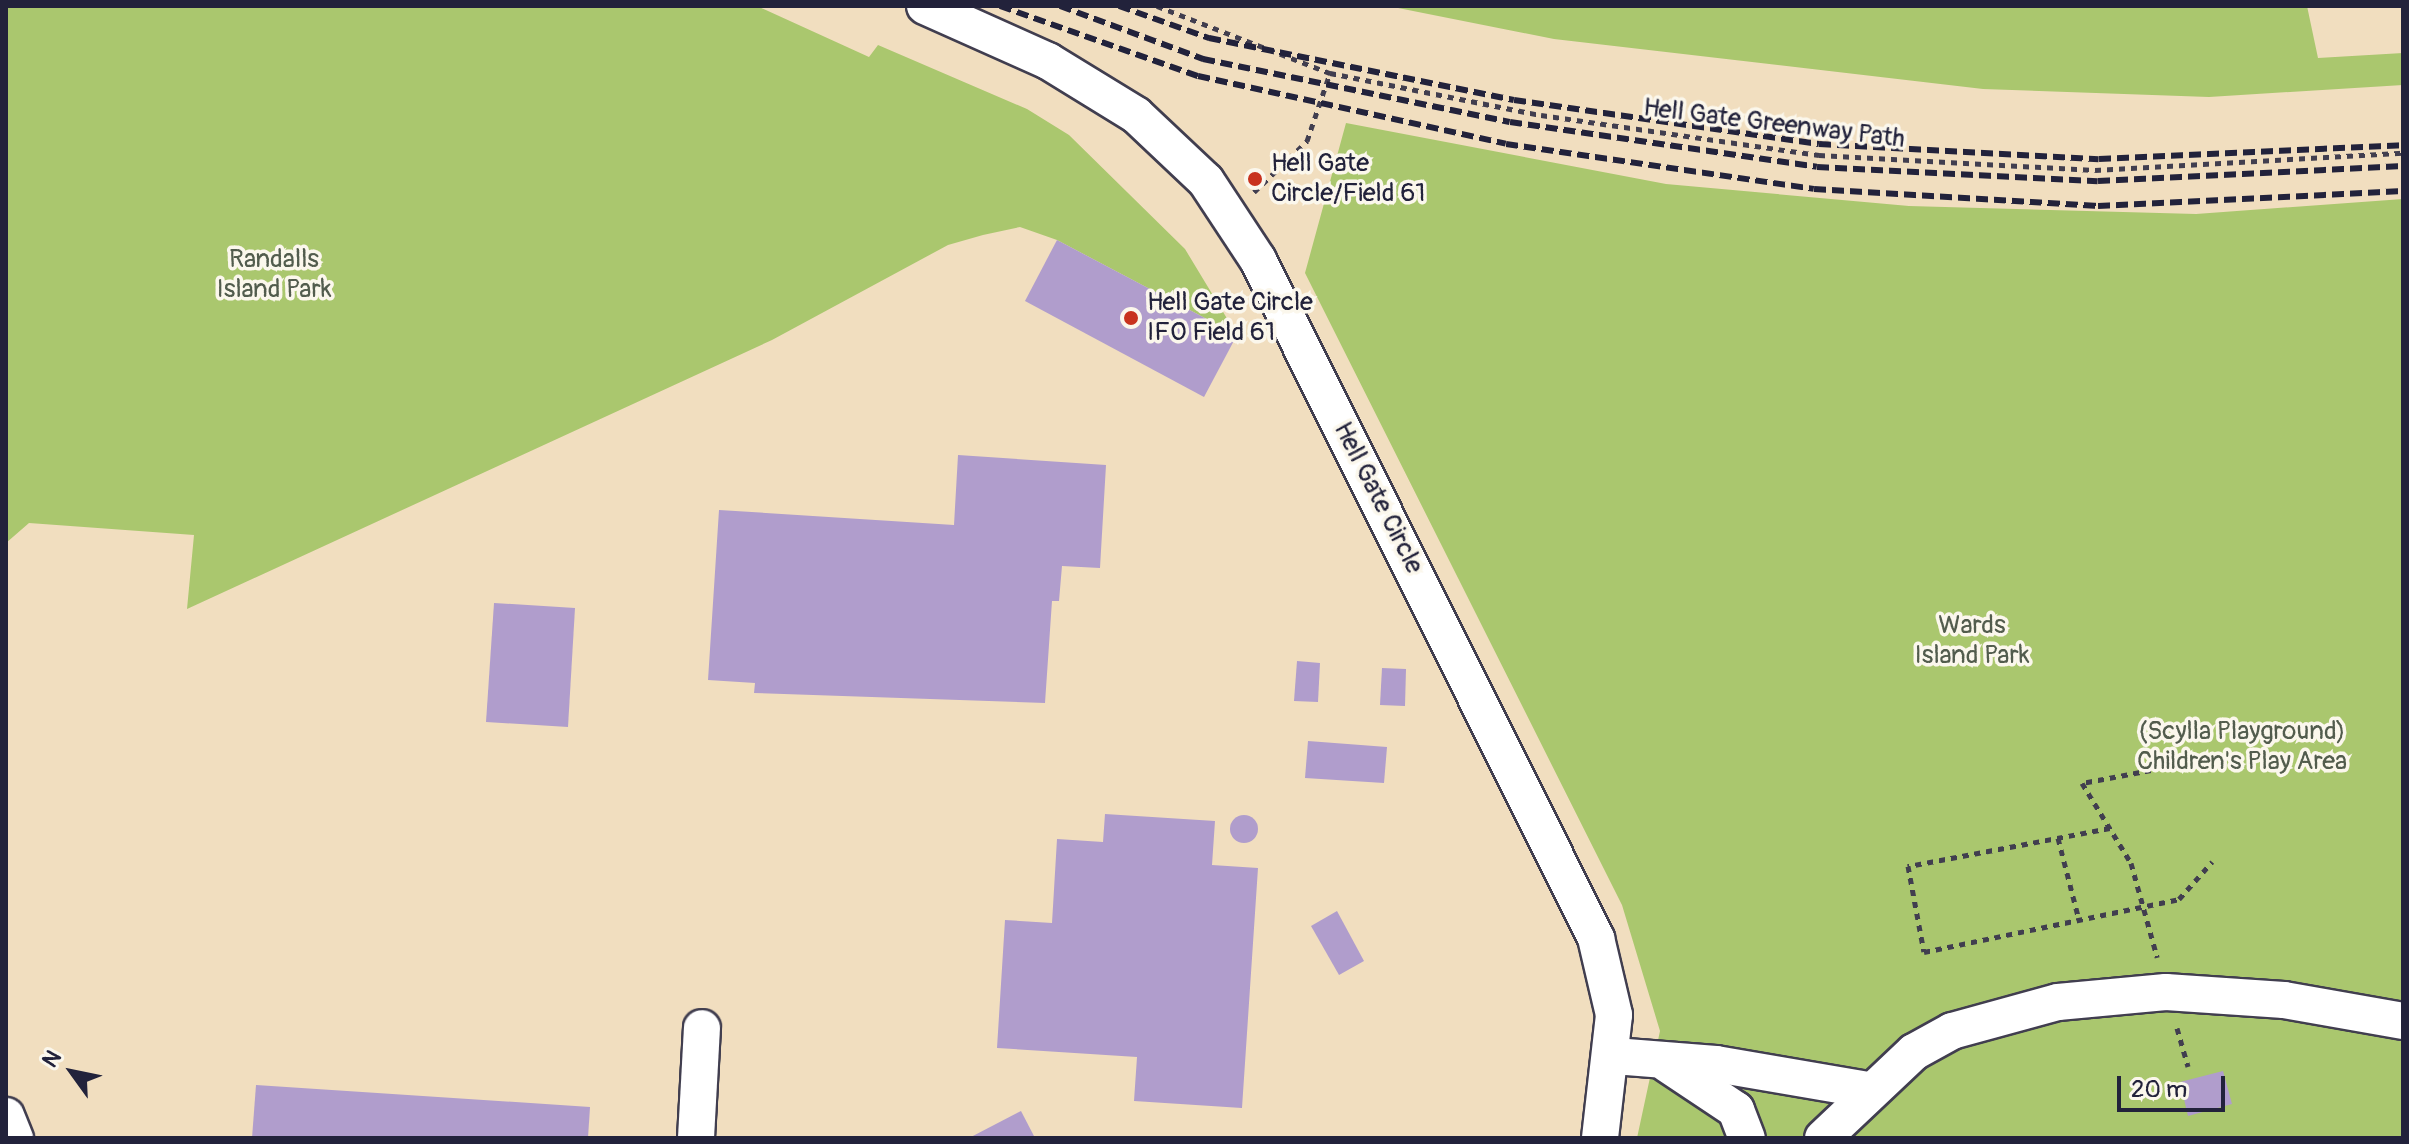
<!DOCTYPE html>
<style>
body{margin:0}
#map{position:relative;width:2409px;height:1144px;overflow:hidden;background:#f1debf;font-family:Pangolin,sans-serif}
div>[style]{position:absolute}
.green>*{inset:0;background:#aac76e}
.building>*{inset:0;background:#b09dcc}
.round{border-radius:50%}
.path>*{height:5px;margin-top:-2.5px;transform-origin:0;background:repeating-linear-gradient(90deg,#413e4f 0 6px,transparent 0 12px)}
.roads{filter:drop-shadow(2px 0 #413e4f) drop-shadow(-2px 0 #413e4f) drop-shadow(0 2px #413e4f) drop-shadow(0 -2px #413e4f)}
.minor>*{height:36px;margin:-18px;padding:0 18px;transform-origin:18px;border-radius:18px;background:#fff}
.rail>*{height:6px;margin-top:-3px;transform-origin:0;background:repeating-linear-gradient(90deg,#22223b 0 12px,transparent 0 18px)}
.dots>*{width:22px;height:22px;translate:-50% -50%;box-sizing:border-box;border:4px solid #fbf7ec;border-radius:50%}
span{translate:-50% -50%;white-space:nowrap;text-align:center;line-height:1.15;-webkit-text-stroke:7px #fbf7ec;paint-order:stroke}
.street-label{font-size:26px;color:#22223b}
.poi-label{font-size:26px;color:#22223b}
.left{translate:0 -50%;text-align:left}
.park-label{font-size:26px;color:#525c4d}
.frame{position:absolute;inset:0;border:8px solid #22223b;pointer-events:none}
.north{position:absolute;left:32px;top:1032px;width:80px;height:80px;-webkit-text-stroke:6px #fbf7ec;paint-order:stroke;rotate:303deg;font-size:22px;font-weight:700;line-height:32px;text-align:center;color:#22223b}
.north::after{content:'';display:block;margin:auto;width:28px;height:36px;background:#22223b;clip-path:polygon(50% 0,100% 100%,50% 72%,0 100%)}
.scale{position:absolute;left:2117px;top:1076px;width:108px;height:36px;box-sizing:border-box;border:4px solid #22223b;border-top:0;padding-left:10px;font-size:24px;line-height:28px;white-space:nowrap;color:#22223b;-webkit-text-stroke:6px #fbf7ec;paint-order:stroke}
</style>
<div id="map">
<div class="green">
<div style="clip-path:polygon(6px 6px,757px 6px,869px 57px,878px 45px,1027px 109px,1069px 135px,1185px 249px,1237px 335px,1057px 240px,1020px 227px,983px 235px,948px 245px,772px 340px,187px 609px,194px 535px,29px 523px,6px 543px)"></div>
<div style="clip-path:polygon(1388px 6px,2307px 6px,2318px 58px,2403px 53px,2403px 85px,2209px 97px,1983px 89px,1554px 39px)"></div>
<div style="clip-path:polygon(1346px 123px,1666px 184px,1909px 206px,2196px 214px,2403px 199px,2403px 1138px,1637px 1138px,1660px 1031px,1622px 905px,1305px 273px)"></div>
</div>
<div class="building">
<div style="clip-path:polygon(1057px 240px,1237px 335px,1204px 397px,1025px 301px)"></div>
<div style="clip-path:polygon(958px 455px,1106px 465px,1100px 568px,1062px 566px,1059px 601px,1052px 601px,1045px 703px,754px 693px,755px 683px,708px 680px,719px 510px,954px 525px)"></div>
<div style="clip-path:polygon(494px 603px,575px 608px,568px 727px,486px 722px)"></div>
<div style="clip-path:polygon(1297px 661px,1320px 663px,1318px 702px,1294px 701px)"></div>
<div style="clip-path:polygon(1382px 668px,1406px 669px,1405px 706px,1380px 705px)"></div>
<div style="clip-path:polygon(1308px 741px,1387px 747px,1384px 783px,1305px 778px)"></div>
<div style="clip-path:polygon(1105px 814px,1215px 821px,1212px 865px,1258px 868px,1242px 1108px,1134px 1101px,1137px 1057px,997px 1048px,1005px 920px,1052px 923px,1057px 839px,1103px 842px)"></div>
<div class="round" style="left:1230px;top:815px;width:28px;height:28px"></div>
<div style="clip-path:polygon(1337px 911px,1364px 961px,1339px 975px,1311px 926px)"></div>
<div style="clip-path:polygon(2223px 1071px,2232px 1104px,2188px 1116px,2180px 1082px)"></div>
<div style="clip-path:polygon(256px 1085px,590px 1107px,588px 1138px,252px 1138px)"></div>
<div style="clip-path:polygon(1021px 1111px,1035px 1138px,969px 1138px)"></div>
</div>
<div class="path">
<div style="left:1157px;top:6px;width:186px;rotate:21.2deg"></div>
<div style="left:1330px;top:73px;width:215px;rotate:11.3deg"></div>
<div style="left:1541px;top:115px;width:281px;rotate:8.2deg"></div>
<div style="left:1819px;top:155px;width:276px;rotate:3.1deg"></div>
<div style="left:2095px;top:170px;width:308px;rotate:-3.2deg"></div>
<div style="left:1254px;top:192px;width:74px;rotate:-43.9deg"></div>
<div style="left:1307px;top:141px;width:72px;rotate:-71.3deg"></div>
<div style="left:2151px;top:770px;width:70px;rotate:169.3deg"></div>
<div style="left:2082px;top:783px;width:94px;rotate:58.5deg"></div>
<div style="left:2131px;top:863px;width:98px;rotate:74.5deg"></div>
<div style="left:2110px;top:828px;width:206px;rotate:169.3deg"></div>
<div style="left:1908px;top:866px;width:87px;rotate:79.5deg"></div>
<div style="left:1924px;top:952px;width:260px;rotate:-11.7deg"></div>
<div style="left:2179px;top:899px;width:50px;rotate:-48.3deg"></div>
<div style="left:2058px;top:838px;width:85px;rotate:75.6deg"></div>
<div style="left:2177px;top:1028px;width:40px;rotate:74deg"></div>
</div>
<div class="roads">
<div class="minor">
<div style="left:925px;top:6px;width:135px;rotate:24.1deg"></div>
<div style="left:1048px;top:61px;width:103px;rotate:31.5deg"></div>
<div style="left:1136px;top:115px;width:96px;rotate:43.3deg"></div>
<div style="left:1206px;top:181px;width:95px;rotate:56.6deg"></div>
<div style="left:1258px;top:260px;width:758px;rotate:63.5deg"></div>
<div style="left:1596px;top:938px;width:79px;rotate:76.8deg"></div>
<div style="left:1614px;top:1015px;width:124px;rotate:96.5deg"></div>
<div style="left:1614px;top:1056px;width:102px;rotate:4.5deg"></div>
<div style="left:1716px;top:1064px;width:154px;rotate:9.7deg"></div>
<div style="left:1667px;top:1064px;width:83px;rotate:33.7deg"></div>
<div style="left:1736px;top:1110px;width:30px;rotate:69deg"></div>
<div style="left:6px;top:1116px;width:24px;rotate:68deg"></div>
<div style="left:696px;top:1138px;width:110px;rotate:-86.9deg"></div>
<div style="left:1823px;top:1138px;width:125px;rotate:-43.4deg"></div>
<div style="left:1914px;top:1052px;width:43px;rotate:-28.9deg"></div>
<div style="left:1952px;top:1031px;width:110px;rotate:-15.3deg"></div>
<div style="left:2058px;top:1002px;width:108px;rotate:-5.3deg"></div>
<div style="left:2166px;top:992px;width:118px;rotate:3.9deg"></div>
<div style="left:2284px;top:1000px;width:121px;rotate:10deg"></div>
</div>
</div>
<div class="rail">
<div style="left:1000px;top:6px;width:210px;rotate:19.5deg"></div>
<div style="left:1198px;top:76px;width:315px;rotate:12.4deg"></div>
<div style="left:1506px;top:144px;width:311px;rotate:8.3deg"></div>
<div style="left:1814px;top:189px;width:285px;rotate:3.4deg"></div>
<div style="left:2098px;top:206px;width:305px;rotate:-2.8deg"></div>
<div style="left:1060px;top:6px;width:153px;rotate:20.3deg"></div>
<div style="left:1203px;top:59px;width:313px;rotate:11.6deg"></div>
<div style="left:1510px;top:122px;width:310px;rotate:8.3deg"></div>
<div style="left:1817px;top:167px;width:281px;rotate:2.9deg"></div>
<div style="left:2098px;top:181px;width:305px;rotate:-2.8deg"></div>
<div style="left:1119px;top:6px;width:96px;rotate:19.6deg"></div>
<div style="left:1209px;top:38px;width:311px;rotate:11.5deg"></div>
<div style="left:1514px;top:100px;width:308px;rotate:8.2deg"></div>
<div style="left:1819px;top:144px;width:280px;rotate:3.1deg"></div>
<div style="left:2099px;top:159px;width:304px;rotate:-2.6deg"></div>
</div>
<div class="dots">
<div style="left:1255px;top:179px;background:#c8321e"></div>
<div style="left:1131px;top:318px;background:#c8321e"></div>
</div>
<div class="street-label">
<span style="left:1774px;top:124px;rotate:7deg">Hell Gate Greenway Path</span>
<span style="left:1378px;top:498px;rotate:63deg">Hell Gate Circle</span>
</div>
<div class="poi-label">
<span class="left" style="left:1271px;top:179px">Hell Gate<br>Circle/Field 61</span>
<span class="left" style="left:1147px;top:318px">Hell Gate Circle<br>IFO Field 61</span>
</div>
<div class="park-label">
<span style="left:274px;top:275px">Randalls<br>Island Park</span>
<span style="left:1972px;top:641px">Wards<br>Island Park</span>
<span style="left:2242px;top:747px">(Scylla Playground)<br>Children's Play Area</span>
</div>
<div class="frame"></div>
<div class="north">N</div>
<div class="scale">20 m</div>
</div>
